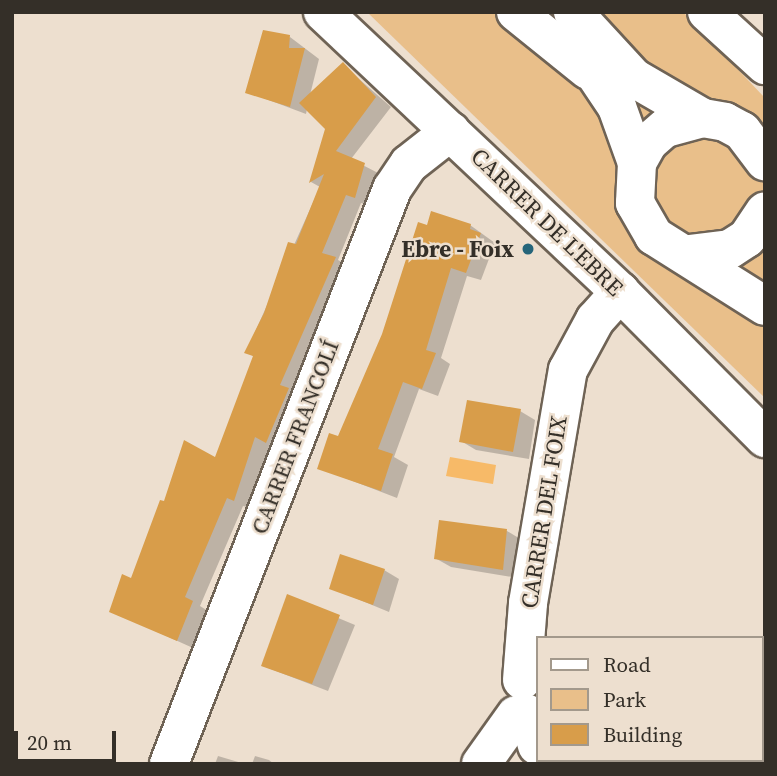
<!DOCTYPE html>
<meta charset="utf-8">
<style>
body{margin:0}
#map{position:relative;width:777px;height:776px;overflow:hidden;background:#eddfcf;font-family:"Source Serif 4",serif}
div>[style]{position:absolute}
.green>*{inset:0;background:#e9bf8a}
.water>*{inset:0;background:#f7ba68}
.shadow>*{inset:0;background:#0003}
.building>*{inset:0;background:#d89d4a}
.roads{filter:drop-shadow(2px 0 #6f6355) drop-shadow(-2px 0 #6f6355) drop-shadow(0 2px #6f6355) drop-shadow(0 -2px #6f6355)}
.street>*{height:38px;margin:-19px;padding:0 19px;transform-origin:19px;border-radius:19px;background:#fff}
.secondary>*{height:38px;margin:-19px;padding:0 19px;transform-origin:19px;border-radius:19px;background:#fff}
.dots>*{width:19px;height:19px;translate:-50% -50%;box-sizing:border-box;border:4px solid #eddfcf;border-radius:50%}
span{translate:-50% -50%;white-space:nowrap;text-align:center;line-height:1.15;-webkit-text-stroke:5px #eddfcf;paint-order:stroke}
.street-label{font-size:23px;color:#342f28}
.poi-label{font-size:23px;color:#342f28;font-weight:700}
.right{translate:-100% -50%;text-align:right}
.frame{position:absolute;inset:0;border:14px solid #342f28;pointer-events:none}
.legend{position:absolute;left:536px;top:636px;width:228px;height:126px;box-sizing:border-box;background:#eddfcf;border:2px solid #a3998c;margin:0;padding:9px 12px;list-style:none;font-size:21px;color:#342f28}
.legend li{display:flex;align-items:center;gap:14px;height:35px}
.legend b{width:35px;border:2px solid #a3998c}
.scale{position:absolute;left:14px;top:731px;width:102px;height:32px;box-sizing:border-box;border:4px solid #342f28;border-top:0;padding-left:9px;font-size:21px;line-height:24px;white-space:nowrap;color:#342f28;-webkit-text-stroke:5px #eddfcf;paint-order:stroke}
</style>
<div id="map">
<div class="green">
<div style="clip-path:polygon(367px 12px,683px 12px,697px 26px,765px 98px,765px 398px)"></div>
</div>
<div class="water">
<div style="clip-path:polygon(450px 457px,496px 465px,493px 484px,446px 476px)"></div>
</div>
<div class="shadow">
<div style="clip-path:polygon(290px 37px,319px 59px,310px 95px,343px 65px,391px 107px,351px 159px,380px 174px,370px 205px,361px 203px,338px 260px,351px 267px,282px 450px,270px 444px,250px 508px,243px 506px,200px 606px,208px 611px,193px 648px,111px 611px,132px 580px,165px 504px,216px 459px,255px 357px,246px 352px,320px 187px,311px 182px,327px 128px,307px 109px,306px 114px,247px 92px)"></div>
<div style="clip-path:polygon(470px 225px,495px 243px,481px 280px,467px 276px,441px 358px,450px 364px,438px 396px,419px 389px,394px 457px,408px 465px,397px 498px,319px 468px,339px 438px,428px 228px)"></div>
<div style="clip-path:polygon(520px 411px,535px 420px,529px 459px,476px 450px,461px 441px)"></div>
<div style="clip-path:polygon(440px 522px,507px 531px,522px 540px,518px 578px,451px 567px,435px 558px)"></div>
<div style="clip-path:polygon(384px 570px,399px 579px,389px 612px,331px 588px)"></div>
<div style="clip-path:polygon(288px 597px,355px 625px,328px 691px,263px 666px)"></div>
<div style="clip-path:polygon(218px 756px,245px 764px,215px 764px)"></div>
<div style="clip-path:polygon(255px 756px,269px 760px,274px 764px,252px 764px)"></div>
</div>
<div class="building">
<div style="clip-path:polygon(263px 30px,290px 35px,289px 48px,305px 48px,290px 107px,245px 93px)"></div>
<div style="clip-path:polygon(343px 62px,376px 97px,336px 151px,365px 163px,355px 198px,346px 195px,322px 253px,336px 257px,280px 385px,289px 388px,266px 443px,255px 437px,234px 501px,227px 498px,185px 597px,193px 601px,177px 641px,109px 612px,122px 574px,131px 578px,160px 500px,164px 501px,184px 440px,215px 457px,253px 356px,244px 353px,264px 313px,288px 242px,296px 244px,324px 174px,309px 183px,325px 129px,299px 103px)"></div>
<div style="clip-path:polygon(431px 211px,471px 224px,470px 229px,481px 233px,466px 273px,451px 268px,426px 350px,436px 353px,422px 389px,403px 382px,378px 449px,393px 454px,381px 491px,317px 469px,329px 433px,338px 436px,382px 334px,418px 222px,427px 225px)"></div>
<div style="clip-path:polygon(467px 400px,521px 409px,513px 452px,459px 442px)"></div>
<div style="clip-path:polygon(439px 520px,507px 529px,503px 570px,434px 559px)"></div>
<div style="clip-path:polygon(340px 554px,385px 569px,373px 605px,329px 589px)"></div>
<div style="clip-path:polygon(287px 594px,340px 615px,312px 684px,261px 666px)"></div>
</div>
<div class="roads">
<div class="street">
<div style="left:323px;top:12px;width:408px;rotate:43.3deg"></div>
<div style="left:620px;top:292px;width:206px;rotate:45.2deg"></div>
<div style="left:707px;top:12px;width:79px;rotate:42.4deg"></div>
<div style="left:522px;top:680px;width:77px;rotate:-85.5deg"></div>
<div style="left:528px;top:603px;width:236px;rotate:-80.3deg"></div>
<div style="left:568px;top:370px;width:57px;rotate:-61.6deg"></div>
<div style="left:595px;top:320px;width:38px;rotate:-48deg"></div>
<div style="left:528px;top:714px;width:33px;rotate:74deg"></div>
<div style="left:662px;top:760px;width:5px;rotate:53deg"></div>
<div style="left:169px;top:764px;width:617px;rotate:-68.8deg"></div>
<div style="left:392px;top:189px;width:30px;rotate:-56deg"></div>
<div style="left:409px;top:164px;width:53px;rotate:-38.2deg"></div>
<div style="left:481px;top:764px;width:60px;rotate:-54.5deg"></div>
</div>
<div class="secondary">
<div style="left:516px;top:12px;width:92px;rotate:38.9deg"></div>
<div style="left:573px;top:12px;width:90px;rotate:47.3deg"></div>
<div style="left:634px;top:78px;width:80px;rotate:30.1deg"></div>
<div style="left:703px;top:118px;width:22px;rotate:10deg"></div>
<div style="left:725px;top:122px;width:19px;rotate:28deg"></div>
<div style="left:742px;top:131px;width:38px;rotate:53deg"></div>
<div style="left:574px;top:43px;width:77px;rotate:56.1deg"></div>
<div style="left:617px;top:107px;width:59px;rotate:70.3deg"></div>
<div style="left:703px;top:118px;width:39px;rotate:165deg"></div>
<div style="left:665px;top:128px;width:23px;rotate:139deg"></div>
<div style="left:648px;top:143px;width:23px;rotate:119deg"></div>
<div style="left:637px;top:163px;width:40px;rotate:92.9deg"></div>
<div style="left:635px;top:203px;width:38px;rotate:60deg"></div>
<div style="left:654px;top:236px;width:131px;rotate:32.2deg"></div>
<div style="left:689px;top:254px;width:41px;rotate:-7deg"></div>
<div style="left:730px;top:249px;width:20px;rotate:-33deg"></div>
<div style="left:747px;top:238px;width:32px;rotate:-56deg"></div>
</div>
</div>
<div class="dots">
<div style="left:528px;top:249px;background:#25657a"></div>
</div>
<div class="street-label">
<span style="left:547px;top:222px;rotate:44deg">CARRER DE L'EBRE</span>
<span style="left:295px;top:437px;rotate:-69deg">CARRER FRANCOLÍ</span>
<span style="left:544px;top:512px;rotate:-81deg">CARRER DEL FOIX</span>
</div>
<div class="poi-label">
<span class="right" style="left:514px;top:249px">Ebre - Foix</span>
</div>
<div class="frame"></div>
<ul class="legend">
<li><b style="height:9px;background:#fff"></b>Road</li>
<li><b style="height:19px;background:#e9bf8a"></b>Park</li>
<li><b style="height:19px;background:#d89d4a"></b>Building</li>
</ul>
<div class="scale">20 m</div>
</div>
